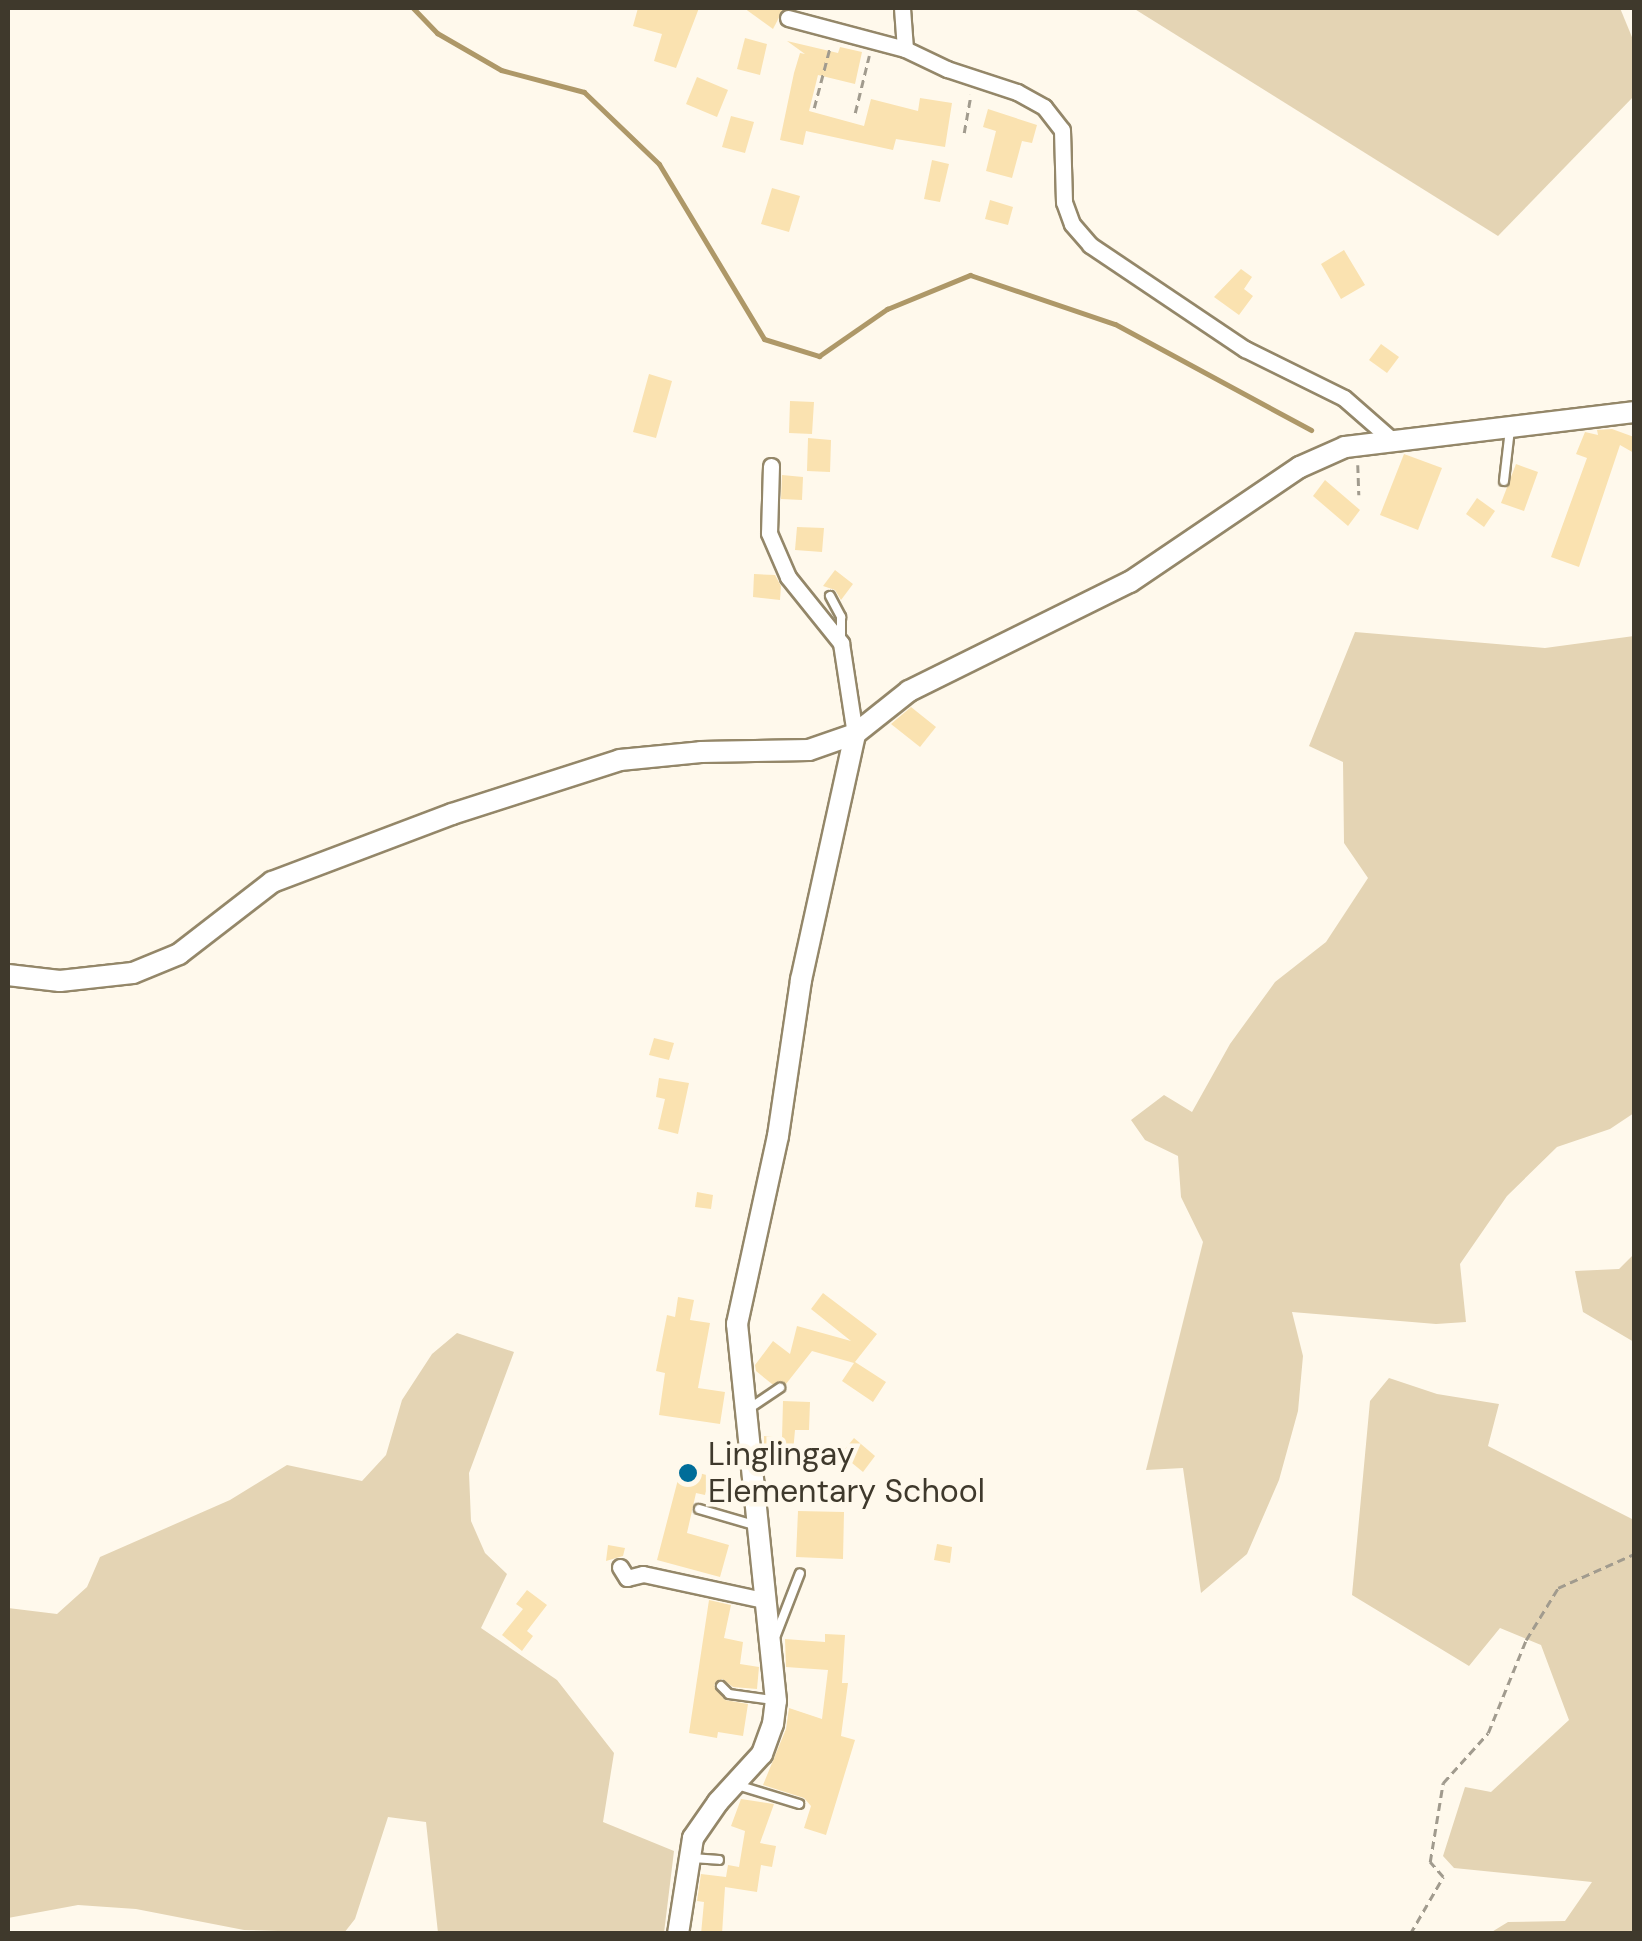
<!DOCTYPE html>
<style>
body{margin:0}
#map{position:relative;width:1642px;height:1941px;overflow:hidden;background:#fff9ec;font-family:"DM Sans",sans-serif}
div>[style]{position:absolute}
.green>*{inset:0;background:#e4d4b4}
.stream>*{height:5px;margin:-2.5px;padding:0 2.5px;transform-origin:2.5px;border-radius:2.5px;background:#ae9868}
.building>*{inset:0;background:#fae2b0}
.path>*{height:2.5px;margin-top:-1.25px;transform-origin:0;background:repeating-linear-gradient(90deg,#a19b8e 0 8px,transparent 0 13px)}
.roads{filter:drop-shadow(2px 0 #948769) drop-shadow(-2px 0 #948769) drop-shadow(0 2px #948769) drop-shadow(0 -2px #948769)}
.lane>*{height:8px;margin:-4px;padding:0 4px;transform-origin:4px;border-radius:4px;background:#fff}
.street>*{height:15px;margin:-7.5px;padding:0 7.5px;transform-origin:7.5px;border-radius:7.5px;background:#fff}
.secondary>*{height:20px;margin:-10px;padding:0 10px;transform-origin:10px;border-radius:10px;background:#fff}
.dots>*{width:28px;height:28px;translate:-50% -50%;box-sizing:border-box;border:5px solid #fff9ec;border-radius:50%}
span{translate:-50% -50%;white-space:nowrap;text-align:center;line-height:1.15;-webkit-text-stroke:9px #fff9ec;paint-order:stroke}
.poi-label{font-size:32px;color:#3f392c}
.left{translate:0 -50%;text-align:left}
.frame{position:absolute;inset:0;border:10px solid #3f392c;pointer-events:none}
</style>
<div id="map">
<div class="green">
<div style="clip-path:polygon(1133px 8px,1620px 8px,1634px 42px,1634px 96px,1498px 236px)"></div>
<div style="clip-path:polygon(1355px 632px,1545px 648px,1634px 636px,1634px 1113px,1610px 1129px,1557px 1147px,1507px 1196px,1460px 1264px,1466px 1322px,1436px 1324px,1292px 1312px,1303px 1356px,1298px 1411px,1279px 1480px,1247px 1554px,1201px 1593px,1183px 1468px,1146px 1470px,1203px 1242px,1181px 1197px,1178px 1156px,1145px 1140px,1131px 1120px,1164px 1095px,1192px 1112px,1230px 1044px,1275px 982px,1326px 942px,1368px 878px,1344px 843px,1343px 762px,1309px 746px)"></div>
<div style="clip-path:polygon(1634px 1254px,1634px 1342px,1583px 1312px,1575px 1271px,1619px 1269px)"></div>
<div style="clip-path:polygon(457px 1333px,514px 1352px,469px 1473px,471px 1521px,485px 1553px,507px 1574px,481px 1628px,557px 1680px,614px 1753px,603px 1822px,674px 1851px,664px 1933px,438px 1933px,426px 1822px,388px 1817px,355px 1919px,344px 1933px,244px 1930px,136px 1909px,78px 1905px,8px 1918px,8px 1608px,57px 1614px,87px 1587px,100px 1557px,230px 1500px,287px 1465px,362px 1481px,386px 1455px,402px 1400px,432px 1354px)"></div>
<div style="clip-path:polygon(1389px 1378px,1437px 1394px,1499px 1404px,1488px 1446px,1634px 1520px,1634px 1933px,1490px 1933px,1508px 1922px,1565px 1921px,1592px 1882px,1454px 1868px,1443px 1856px,1465px 1787px,1491px 1792px,1569px 1720px,1541px 1645px,1500px 1628px,1469px 1666px,1352px 1595px,1370px 1401px)"></div>
</div>
<div class="stream">
<div style="left:413px;top:8px;width:35px;rotate:46deg"></div>
<div style="left:437px;top:33px;width:74px;rotate:30deg"></div>
<div style="left:501px;top:70px;width:86px;rotate:14.8deg"></div>
<div style="left:584px;top:92px;width:104px;rotate:43.8deg"></div>
<div style="left:659px;top:164px;width:204px;rotate:59deg"></div>
<div style="left:764px;top:339px;width:58px;rotate:17.2deg"></div>
<div style="left:819px;top:356px;width:83px;rotate:-34.7deg"></div>
<div style="left:887px;top:309px;width:90px;rotate:-22.3deg"></div>
<div style="left:970px;top:275px;width:153px;rotate:18.7deg"></div>
<div style="left:1115px;top:324px;width:223px;rotate:28.4deg"></div>
</div>
<div class="building">
<div style="clip-path:polygon(638px 8px,699px 8px,676px 68px,654px 61px,662px 34px,633px 26px)"></div>
<div style="clip-path:polygon(744px 8px,784px 8px,773px 29px)"></div>
<div style="clip-path:polygon(745px 38px,767px 44px,760px 75px,737px 69px)"></div>
<div style="clip-path:polygon(787px 41px,838px 53px,840px 47px,862px 52px,855px 84px,818px 75px,809px 111px,864px 126px,871px 99px,918px 111px,920px 98px,952px 103px,945px 147px,896px 139px,893px 150px,806px 131px,803px 145px,780px 140px,794px 73px,800px 53px,805px 54px)"></div>
<div style="clip-path:polygon(697px 77px,728px 90px,717px 117px,686px 104px)"></div>
<div style="clip-path:polygon(988px 109px,1037px 125px,1032px 143px,1022px 141px,1012px 178px,986px 171px,996px 131px,983px 127px)"></div>
<div style="clip-path:polygon(731px 116px,754px 122px,745px 153px,722px 147px)"></div>
<div style="clip-path:polygon(932px 160px,949px 164px,940px 202px,924px 199px)"></div>
<div style="clip-path:polygon(772px 188px,800px 196px,789px 232px,761px 224px)"></div>
<div style="clip-path:polygon(990px 200px,1013px 207px,1008px 225px,985px 219px)"></div>
<div style="clip-path:polygon(1344px 250px,1365px 285px,1341px 299px,1321px 264px)"></div>
<div style="clip-path:polygon(1241px 269px,1252px 277px,1244px 289px,1253px 296px,1239px 315px,1214px 297px)"></div>
<div style="clip-path:polygon(1381px 344px,1399px 357px,1387px 373px,1369px 360px)"></div>
<div style="clip-path:polygon(649px 374px,672px 381px,656px 438px,633px 432px)"></div>
<div style="clip-path:polygon(790px 401px,814px 402px,812px 434px,789px 433px)"></div>
<div style="clip-path:polygon(1612px 429px,1634px 437px,1634px 453px,1620px 445px,1579px 567px,1551px 557px,1587px 458px,1576px 454px,1585px 432px,1598px 435px,1597px 430px)"></div>
<div style="clip-path:polygon(808px 438px,831px 440px,830px 472px,807px 471px)"></div>
<div style="clip-path:polygon(1404px 454px,1442px 468px,1418px 530px,1380px 515px)"></div>
<div style="clip-path:polygon(1516px 464px,1538px 472px,1524px 511px,1501px 503px)"></div>
<div style="clip-path:polygon(782px 475px,803px 477px,802px 500px,781px 499px)"></div>
<div style="clip-path:polygon(1325px 480px,1360px 510px,1348px 526px,1313px 496px)"></div>
<div style="clip-path:polygon(1477px 498px,1495px 511px,1484px 527px,1466px 514px)"></div>
<div style="clip-path:polygon(797px 527px,824px 528px,822px 552px,795px 550px)"></div>
<div style="clip-path:polygon(835px 570px,853px 584px,841px 600px,835px 590px,823px 586px)"></div>
<div style="clip-path:polygon(754px 574px,775px 575px,781px 586px,780px 600px,753px 597px)"></div>
<div style="clip-path:polygon(911px 707px,936px 727px,920px 747px,891px 724px)"></div>
<div style="clip-path:polygon(654px 1038px,674px 1043px,669px 1060px,649px 1055px)"></div>
<div style="clip-path:polygon(659px 1078px,689px 1083px,678px 1134px,658px 1129px,665px 1099px,656px 1097px)"></div>
<div style="clip-path:polygon(697px 1192px,713px 1195px,711px 1209px,695px 1207px)"></div>
<div style="clip-path:polygon(823px 1293px,877px 1334px,855px 1362px,886px 1382px,873px 1402px,842px 1381px,854px 1363px,812px 1351px,786px 1384px,772px 1384px,756px 1371px,755px 1365px,773px 1341px,790px 1354px,797px 1326px,851px 1341px,811px 1309px)"></div>
<div style="clip-path:polygon(678px 1297px,694px 1300px,690px 1320px,710px 1323px,698px 1388px,725px 1392px,720px 1424px,659px 1415px,665px 1373px,656px 1371px,667px 1315px,675px 1317px)"></div>
<div style="clip-path:polygon(783px 1401px,810px 1402px,809px 1430px,795px 1430px,792px 1464px,764px 1456px,764px 1436px,782px 1438px)"></div>
<div style="clip-path:polygon(854px 1438px,875px 1456px,863px 1472px,841px 1454px)"></div>
<div style="clip-path:polygon(681px 1468px,710px 1476px,705px 1495px,696px 1493px,687px 1533px,729px 1545px,720px 1577px,657px 1560px)"></div>
<div style="clip-path:polygon(798px 1511px,844px 1512px,843px 1559px,796px 1557px)"></div>
<div style="clip-path:polygon(937px 1544px,952px 1547px,950px 1563px,934px 1560px)"></div>
<div style="clip-path:polygon(608px 1545px,625px 1548px,623px 1556px,606px 1561px)"></div>
<div style="clip-path:polygon(527px 1590px,547px 1605px,527px 1631px,533px 1636px,522px 1651px,502px 1635px,523px 1609px,516px 1604px)"></div>
<div style="clip-path:polygon(709px 1600px,731px 1605px,724px 1638px,743px 1642px,740px 1664px,759px 1667px,757px 1689px,733px 1687px,722px 1679px,714px 1685px,725px 1700px,748px 1704px,743px 1736px,718px 1732px,717px 1738px,689px 1733px)"></div>
<div style="clip-path:polygon(825px 1634px,845px 1635px,842px 1683px,848px 1683px,841px 1736px,855px 1740px,826px 1835px,804px 1828px,811px 1806px,804px 1798px,763px 1785px,786px 1729px,789px 1708px,822px 1719px,828px 1670px,786px 1667px,785px 1639px,825px 1642px)"></div>
<div style="clip-path:polygon(741px 1799px,774px 1804px,760px 1843px,776px 1846px,772px 1867px,761px 1865px,757px 1892px,725px 1887px,722px 1934px,701px 1934px,704px 1902px,697px 1901px,701px 1874px,726px 1877px,728px 1865px,739px 1867px,745px 1831px,731px 1826px)"></div>
</div>
<div class="path">
<div style="left:814px;top:108px;width:63px;rotate:-75.3deg"></div>
<div style="left:855px;top:113px;width:59px;rotate:-76.2deg"></div>
<div style="left:964px;top:133px;width:39px;rotate:-80deg"></div>
<div style="left:1358px;top:465px;width:30px;rotate:88deg"></div>
<div style="left:1410px;top:1934px;width:66px;rotate:-59.9deg"></div>
<div style="left:1443px;top:1877px;width:20px;rotate:-131deg"></div>
<div style="left:1430px;top:1862px;width:80px;rotate:-80.7deg"></div>
<div style="left:1443px;top:1783px;width:67px;rotate:-48deg"></div>
<div style="left:1488px;top:1733px;width:100px;rotate:-67.8deg"></div>
<div style="left:1526px;top:1640px;width:61px;rotate:-58.4deg"></div>
<div style="left:1558px;top:1588px;width:83px;rotate:-24.1deg"></div>
</div>
<div class="roads">
<div class="lane">
<div style="left:1504px;top:481px;width:52px;rotate:-83.4deg"></div>
<div style="left:830px;top:596px;width:24px;rotate:62deg"></div>
<div style="left:841px;top:617px;width:26px;rotate:90deg"></div>
<div style="left:747px;top:1410px;width:40px;rotate:-34deg"></div>
<div style="left:699px;top:1509px;width:60px;rotate:16.3deg"></div>
<div style="left:776px;top:1635px;width:66px;rotate:-68.8deg"></div>
<div style="left:721px;top:1686px;width:11px;rotate:45deg"></div>
<div style="left:729px;top:1694px;width:43px;rotate:7.9deg"></div>
<div style="left:737px;top:1785px;width:65px;rotate:17deg"></div>
<div style="left:692px;top:1858px;width:27px;rotate:4deg"></div>
</div>
<div class="street">
<div style="left:902px;top:8px;width:41px;rotate:85.8deg"></div>
<div style="left:905px;top:49px;width:47px;rotate:25.5deg"></div>
<div style="left:947px;top:69px;width:74px;rotate:18.2deg"></div>
<div style="left:1017px;top:92px;width:31px;rotate:29deg"></div>
<div style="left:1044px;top:107px;width:29px;rotate:52deg"></div>
<div style="left:1062px;top:130px;width:72px;rotate:88.4deg"></div>
<div style="left:1064px;top:202px;width:23px;rotate:70deg"></div>
<div style="left:1072px;top:224px;width:28px;rotate:49deg"></div>
<div style="left:1090px;top:245px;width:187px;rotate:33.9deg"></div>
<div style="left:1245px;top:349px;width:110px;rotate:26.3deg"></div>
<div style="left:1344px;top:398px;width:64px;rotate:41.2deg"></div>
<div style="left:788px;top:18px;width:121px;rotate:14.8deg"></div>
<div style="left:771px;top:466px;width:67px;rotate:91.7deg"></div>
<div style="left:769px;top:533px;width:48px;rotate:66.6deg"></div>
<div style="left:788px;top:577px;width:85px;rotate:51.2deg"></div>
<div style="left:841px;top:643px;width:92px;rotate:81.3deg"></div>
<div style="left:620px;top:1567px;width:13px;rotate:58deg"></div>
<div style="left:627px;top:1578px;width:16px;rotate:-14deg"></div>
<div style="left:643px;top:1574px;width:123px;rotate:12.2deg"></div>
</div>
<div class="secondary">
<div style="left:8px;top:975px;width:52px;rotate:6.6deg"></div>
<div style="left:60px;top:981px;width:73px;rotate:-6.3deg"></div>
<div style="left:133px;top:973px;width:50px;rotate:-22.4deg"></div>
<div style="left:179px;top:954px;width:118px;rotate:-37.7deg"></div>
<div style="left:272px;top:882px;width:192px;rotate:-20.7deg"></div>
<div style="left:452px;top:814px;width:176px;rotate:-17.8deg"></div>
<div style="left:620px;top:760px;width:81px;rotate:-5.6deg"></div>
<div style="left:701px;top:752px;width:108px;rotate:-1.1deg"></div>
<div style="left:809px;top:750px;width:49px;rotate:-19.2deg"></div>
<div style="left:678px;top:1934px;width:97px;rotate:-81.1deg"></div>
<div style="left:693px;top:1838px;width:44px;rotate:-55.2deg"></div>
<div style="left:718px;top:1802px;width:65px;rotate:-47.5deg"></div>
<div style="left:762px;top:1754px;width:32px;rotate:-70deg"></div>
<div style="left:773px;top:1724px;width:23px;rotate:-83deg"></div>
<div style="left:776px;top:1701px;width:379px;rotate:-95.9deg"></div>
<div style="left:737px;top:1324px;width:192px;rotate:-77.7deg"></div>
<div style="left:778px;top:1136px;width:158px;rotate:-81.6deg"></div>
<div style="left:801px;top:980px;width:252px;rotate:-77.6deg"></div>
<div style="left:855px;top:734px;width:69px;rotate:-38.5deg"></div>
<div style="left:909px;top:691px;width:246px;rotate:-26.3deg"></div>
<div style="left:1130px;top:582px;width:205px;rotate:-34.1deg"></div>
<div style="left:1300px;top:467px;width:49px;rotate:-24deg"></div>
<div style="left:1345px;top:447px;width:291px;rotate:-6.9deg"></div>
</div>
</div>
<div class="dots">
<div style="left:688px;top:1473px;background:#006d99"></div>
</div>
<div class="poi-label">
<span class="left" style="left:708px;top:1473px">Linglingay<br>Elementary School</span>
</div>
<div class="frame"></div>
</div>
